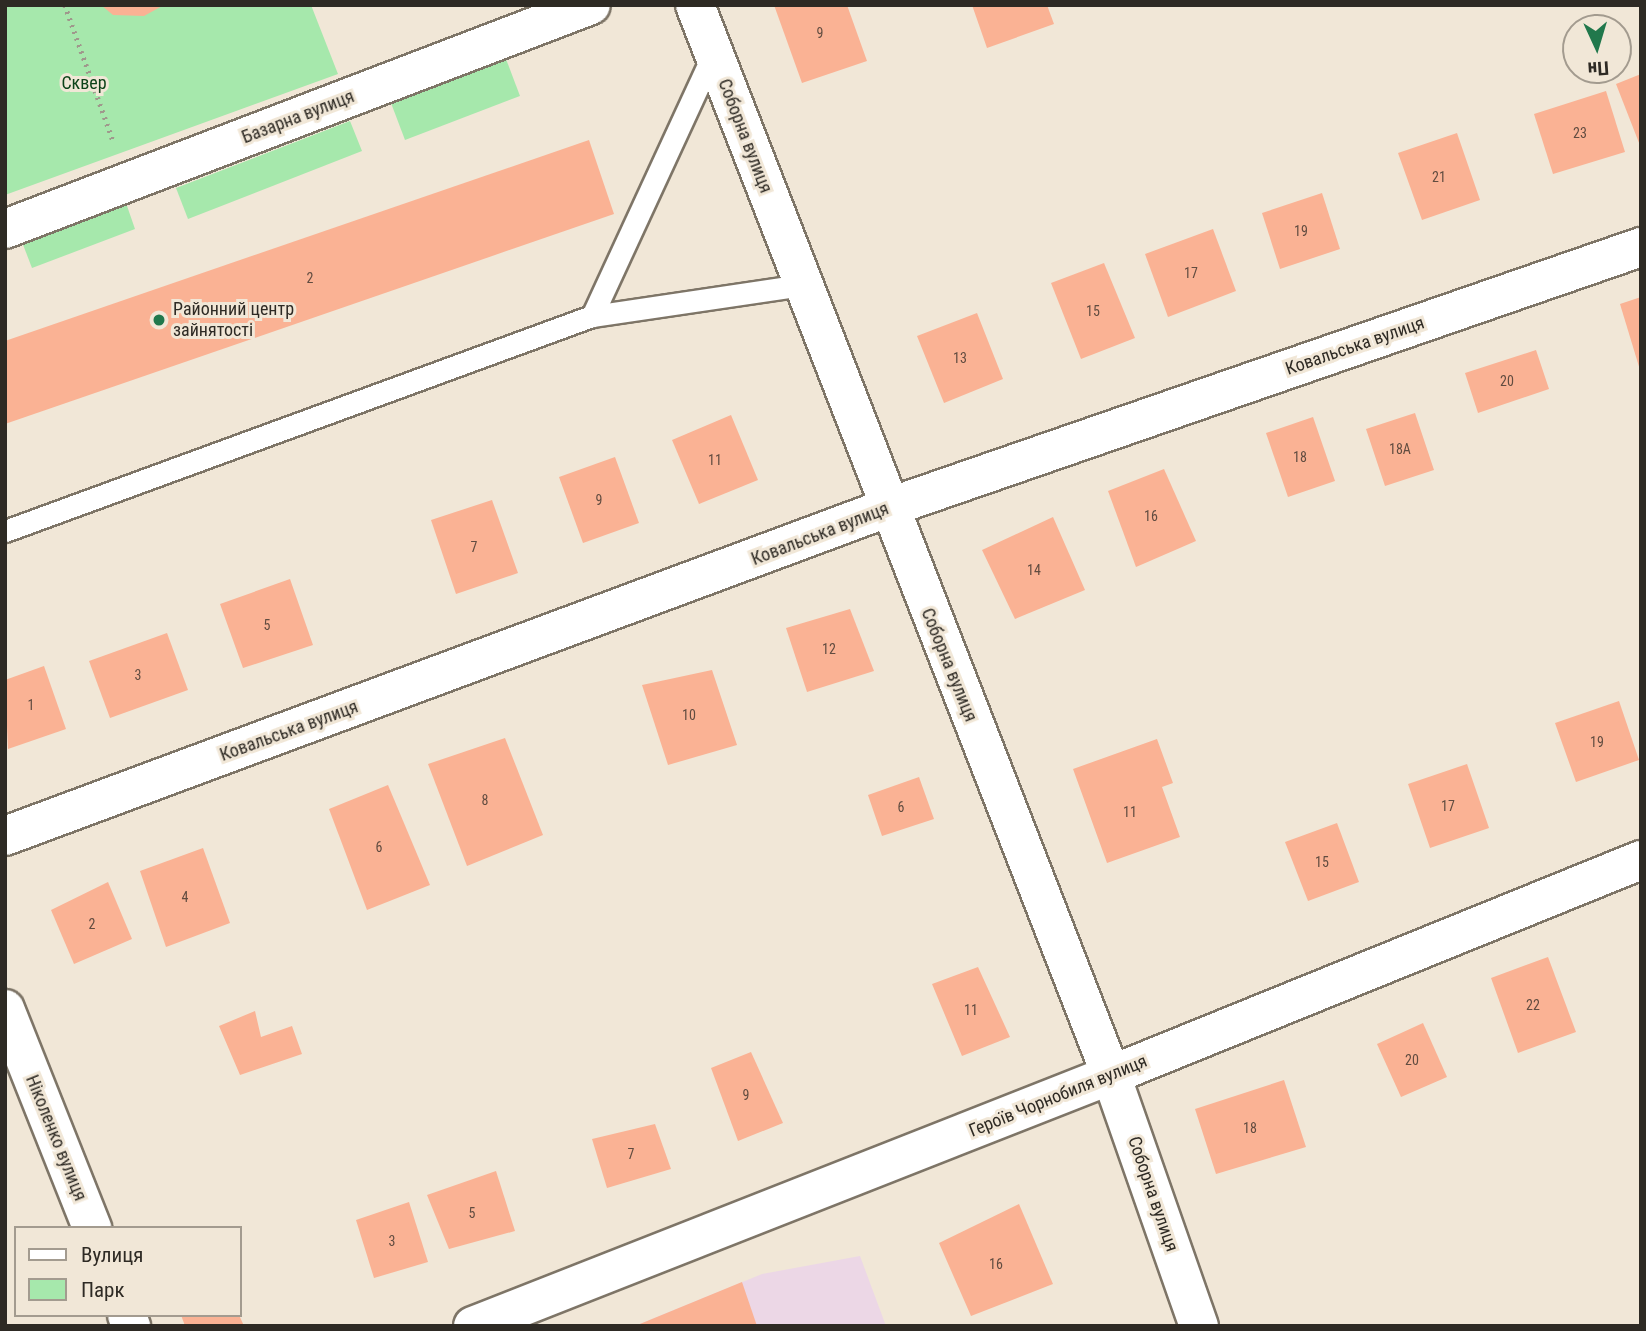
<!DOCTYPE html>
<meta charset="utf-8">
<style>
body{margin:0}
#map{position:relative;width:1646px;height:1331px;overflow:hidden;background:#f1e7d7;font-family:"Roboto Condensed",sans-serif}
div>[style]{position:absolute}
.industrial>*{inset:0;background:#ecd7e6}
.green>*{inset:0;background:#a6e8ac}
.building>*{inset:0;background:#fab294}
.path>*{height:4.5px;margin-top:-2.25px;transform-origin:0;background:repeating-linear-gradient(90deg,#9f988c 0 2px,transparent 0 7px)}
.roads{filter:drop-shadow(2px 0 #7e7567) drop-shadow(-2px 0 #7e7567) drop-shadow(0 2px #7e7567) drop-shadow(0 -2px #7e7567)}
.service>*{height:21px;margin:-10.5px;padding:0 10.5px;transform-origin:10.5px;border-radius:10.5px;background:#fff}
.minor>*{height:38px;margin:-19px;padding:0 19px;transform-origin:19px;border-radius:19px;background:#fff}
.dots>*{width:19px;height:19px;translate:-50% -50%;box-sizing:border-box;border:4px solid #f1e7d7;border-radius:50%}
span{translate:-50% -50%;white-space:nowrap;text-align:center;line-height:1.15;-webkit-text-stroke:6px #f1e7d7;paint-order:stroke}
.number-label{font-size:14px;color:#614c40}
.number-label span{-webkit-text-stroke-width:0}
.park-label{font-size:18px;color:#0d4319}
.street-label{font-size:18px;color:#2e2a24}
.poi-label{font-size:18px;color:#2e2a24}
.left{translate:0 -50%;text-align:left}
.frame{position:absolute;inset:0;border:7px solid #2e2a24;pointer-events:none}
.legend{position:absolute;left:14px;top:1226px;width:228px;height:91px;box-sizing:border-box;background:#f1e7d7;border:2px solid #a39b8f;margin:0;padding:9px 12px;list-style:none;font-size:21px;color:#2e2a24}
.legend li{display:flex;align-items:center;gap:14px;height:35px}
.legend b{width:35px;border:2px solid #a39b8f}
.north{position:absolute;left:1562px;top:14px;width:70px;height:70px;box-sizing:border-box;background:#f1e7d7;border:2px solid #a39b8f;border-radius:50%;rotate:176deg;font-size:19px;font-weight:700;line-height:28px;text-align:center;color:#2e2a24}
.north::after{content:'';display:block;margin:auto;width:24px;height:32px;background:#21784c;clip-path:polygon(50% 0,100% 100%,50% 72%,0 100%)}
</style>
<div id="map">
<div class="industrial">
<div style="clip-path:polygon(860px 1256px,886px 1326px,635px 1326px,762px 1274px)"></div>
</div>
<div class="green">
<div style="clip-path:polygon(5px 5px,311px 5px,338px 74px,5px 195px)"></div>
<div style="clip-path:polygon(506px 59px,520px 96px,405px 140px,391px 103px)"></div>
<div style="clip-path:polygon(350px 121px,362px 151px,188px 219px,176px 188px)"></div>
<div style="clip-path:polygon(126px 203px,135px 229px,32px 268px,22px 242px)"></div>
</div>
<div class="building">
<div style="clip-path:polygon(101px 5px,164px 5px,144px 16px,113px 15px)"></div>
<div style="clip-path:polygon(774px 5px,847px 5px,867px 61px,802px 83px)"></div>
<div style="clip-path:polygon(972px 5px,1047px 5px,1054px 24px,987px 48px)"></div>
<div style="clip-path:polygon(1641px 74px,1641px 148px,1616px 84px)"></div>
<div style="clip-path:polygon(1606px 91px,1625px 152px,1553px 174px,1534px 114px)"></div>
<div style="clip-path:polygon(1457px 133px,1480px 200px,1422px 220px,1398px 153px)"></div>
<div style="clip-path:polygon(589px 140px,614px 214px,5px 424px,5px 341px)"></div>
<div style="clip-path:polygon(1322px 193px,1340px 249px,1280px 269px,1262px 213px)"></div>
<div style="clip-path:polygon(1213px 229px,1236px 291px,1168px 317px,1145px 254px)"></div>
<div style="clip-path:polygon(1104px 263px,1135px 338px,1081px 359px,1051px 283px)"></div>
<div style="clip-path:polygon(1641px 297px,1641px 370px,1640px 370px,1620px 304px)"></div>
<div style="clip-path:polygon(977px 313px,1003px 379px,944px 403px,917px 336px)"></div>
<div style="clip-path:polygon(1536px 350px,1549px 389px,1478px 413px,1465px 373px)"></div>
<div style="clip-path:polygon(1415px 413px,1434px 470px,1385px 486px,1366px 429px)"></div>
<div style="clip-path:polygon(731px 415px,758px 480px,699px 504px,672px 440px)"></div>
<div style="clip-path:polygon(1313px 417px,1335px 481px,1288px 497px,1266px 433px)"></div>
<div style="clip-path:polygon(615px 457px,639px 523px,583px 543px,559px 477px)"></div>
<div style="clip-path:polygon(1164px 469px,1196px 541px,1136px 567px,1108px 491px)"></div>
<div style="clip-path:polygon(492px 500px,518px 573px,456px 594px,431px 520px)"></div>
<div style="clip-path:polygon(1053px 517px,1085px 590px,1015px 619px,982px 550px)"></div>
<div style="clip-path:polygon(290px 579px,313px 645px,243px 668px,220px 604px)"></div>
<div style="clip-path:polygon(850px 609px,874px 671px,807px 692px,786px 628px)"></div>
<div style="clip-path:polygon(167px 633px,188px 690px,110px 718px,89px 661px)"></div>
<div style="clip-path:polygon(44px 666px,66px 729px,8px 749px,5px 680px)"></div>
<div style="clip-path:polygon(712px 670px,737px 745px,668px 765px,642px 685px)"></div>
<div style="clip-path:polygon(1619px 701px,1639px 760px,1576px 782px,1555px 723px)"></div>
<div style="clip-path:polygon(505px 738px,543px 835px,467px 866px,428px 764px)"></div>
<div style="clip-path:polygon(1157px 739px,1173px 783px,1162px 787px,1180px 837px,1107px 863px,1073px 769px)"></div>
<div style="clip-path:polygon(1467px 764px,1489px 828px,1430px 848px,1408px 784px)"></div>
<div style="clip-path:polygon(919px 777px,934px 819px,882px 836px,868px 795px)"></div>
<div style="clip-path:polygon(388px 785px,430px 885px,367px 910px,329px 809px)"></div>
<div style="clip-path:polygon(1337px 823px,1359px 882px,1308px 901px,1285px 842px)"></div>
<div style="clip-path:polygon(203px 848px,230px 923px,166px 947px,140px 871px)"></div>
<div style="clip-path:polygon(108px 882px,132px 939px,74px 964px,51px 910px)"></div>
<div style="clip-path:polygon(1548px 957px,1576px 1032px,1518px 1053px,1491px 978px)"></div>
<div style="clip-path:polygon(978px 967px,1010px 1037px,962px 1056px,932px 984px)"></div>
<div style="clip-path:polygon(255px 1011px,261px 1037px,292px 1026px,302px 1054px,240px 1075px,219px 1026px)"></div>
<div style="clip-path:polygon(1423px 1023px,1447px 1077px,1401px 1097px,1377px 1044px)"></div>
<div style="clip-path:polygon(751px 1052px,783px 1123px,738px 1141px,711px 1068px)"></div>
<div style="clip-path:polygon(1284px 1080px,1306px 1147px,1216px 1174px,1195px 1109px)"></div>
<div style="clip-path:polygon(655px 1124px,671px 1169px,607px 1188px,592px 1139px)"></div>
<div style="clip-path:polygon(496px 1171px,515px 1231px,449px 1249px,427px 1195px)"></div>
<div style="clip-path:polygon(409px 1202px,428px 1262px,374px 1278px,356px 1220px)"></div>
<div style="clip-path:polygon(1019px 1204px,1053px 1284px,971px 1316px,939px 1243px)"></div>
<div style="clip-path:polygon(742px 1282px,757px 1326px,635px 1326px)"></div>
<div style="clip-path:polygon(181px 1315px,239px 1315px,244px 1326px,185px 1326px)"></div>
</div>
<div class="path">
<div style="left:65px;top:5px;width:146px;rotate:70.5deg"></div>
</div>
<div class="roads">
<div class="service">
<div style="left:592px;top:316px;width:289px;rotate:-65.2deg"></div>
<div style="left:5px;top:531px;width:625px;rotate:-20.12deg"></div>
<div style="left:592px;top:316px;width:212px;rotate:-8.4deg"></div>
</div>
<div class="minor">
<div style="left:695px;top:5px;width:1148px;rotate:68.75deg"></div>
<div style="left:1111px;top:1075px;width:266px;rotate:70.7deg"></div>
<div style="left:5px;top:229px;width:627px;rotate:-20.92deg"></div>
<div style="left:5px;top:836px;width:941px;rotate:-20.4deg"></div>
<div style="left:887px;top:508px;width:798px;rotate:-19.09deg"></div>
<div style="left:5px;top:1009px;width:236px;rotate:68.3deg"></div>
<div style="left:127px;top:1315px;width:12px;rotate:70deg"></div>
<div style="left:473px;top:1326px;width:686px;rotate:-21.48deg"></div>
<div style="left:1111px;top:1075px;width:572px;rotate:-22.08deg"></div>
</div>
</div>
<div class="dots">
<div style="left:159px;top:320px;background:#21784c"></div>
</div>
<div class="number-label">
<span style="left:820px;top:33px">9</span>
<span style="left:1580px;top:133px">23</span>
<span style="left:1439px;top:177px">21</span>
<span style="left:1301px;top:231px">19</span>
<span style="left:1191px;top:273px">17</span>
<span style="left:310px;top:278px">2</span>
<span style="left:1093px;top:311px">15</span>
<span style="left:960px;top:358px">13</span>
<span style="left:1507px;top:381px">20</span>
<span style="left:1400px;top:449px">18А</span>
<span style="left:1300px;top:457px">18</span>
<span style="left:715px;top:460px">11</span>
<span style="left:599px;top:500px">9</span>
<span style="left:1151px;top:516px">16</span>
<span style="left:474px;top:547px">7</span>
<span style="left:1034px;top:570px">14</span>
<span style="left:267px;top:625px">5</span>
<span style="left:829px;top:649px">12</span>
<span style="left:138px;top:675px">3</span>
<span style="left:31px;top:705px">1</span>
<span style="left:689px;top:715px">10</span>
<span style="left:1597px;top:742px">19</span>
<span style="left:485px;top:800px">8</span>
<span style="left:1448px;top:806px">17</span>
<span style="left:901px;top:807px">6</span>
<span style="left:1130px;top:812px">11</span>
<span style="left:379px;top:847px">6</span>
<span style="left:1322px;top:862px">15</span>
<span style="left:185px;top:897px">4</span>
<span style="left:92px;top:924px">2</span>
<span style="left:1533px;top:1005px">22</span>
<span style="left:971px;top:1010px">11</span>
<span style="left:1412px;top:1060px">20</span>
<span style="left:746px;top:1095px">9</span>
<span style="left:1250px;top:1128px">18</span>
<span style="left:631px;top:1154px">7</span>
<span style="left:472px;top:1213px">5</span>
<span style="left:392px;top:1241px">3</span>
<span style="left:996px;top:1264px">16</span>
</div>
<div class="park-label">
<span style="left:84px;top:83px">Сквер</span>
</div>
<div class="street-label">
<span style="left:298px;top:117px;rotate:-21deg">Базарна вулиця</span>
<span style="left:745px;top:136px;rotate:69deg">Соборна вулиця</span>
<span style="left:1355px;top:346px;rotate:-19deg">Ковальська вулиця</span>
<span style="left:820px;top:534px;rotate:-21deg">Ковальська вулиця</span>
<span style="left:949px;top:665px;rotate:68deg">Соборна вулиця</span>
<span style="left:289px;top:731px;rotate:-20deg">Ковальська вулиця</span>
<span style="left:1058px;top:1096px;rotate:-22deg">Героїв Чорнобиля вулиця</span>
<span style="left:56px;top:1138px;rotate:68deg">Ніколенко вулиця</span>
<span style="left:1153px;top:1194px;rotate:71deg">Соборна вулиця</span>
</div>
<div class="poi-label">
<span class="left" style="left:173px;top:320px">Районний центр<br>зайнятості</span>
</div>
<div class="frame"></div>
<ul class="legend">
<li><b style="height:9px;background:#fff"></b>Вулиця</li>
<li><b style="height:19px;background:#a6e8ac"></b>Парк</li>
</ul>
<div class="north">Пн</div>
</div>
